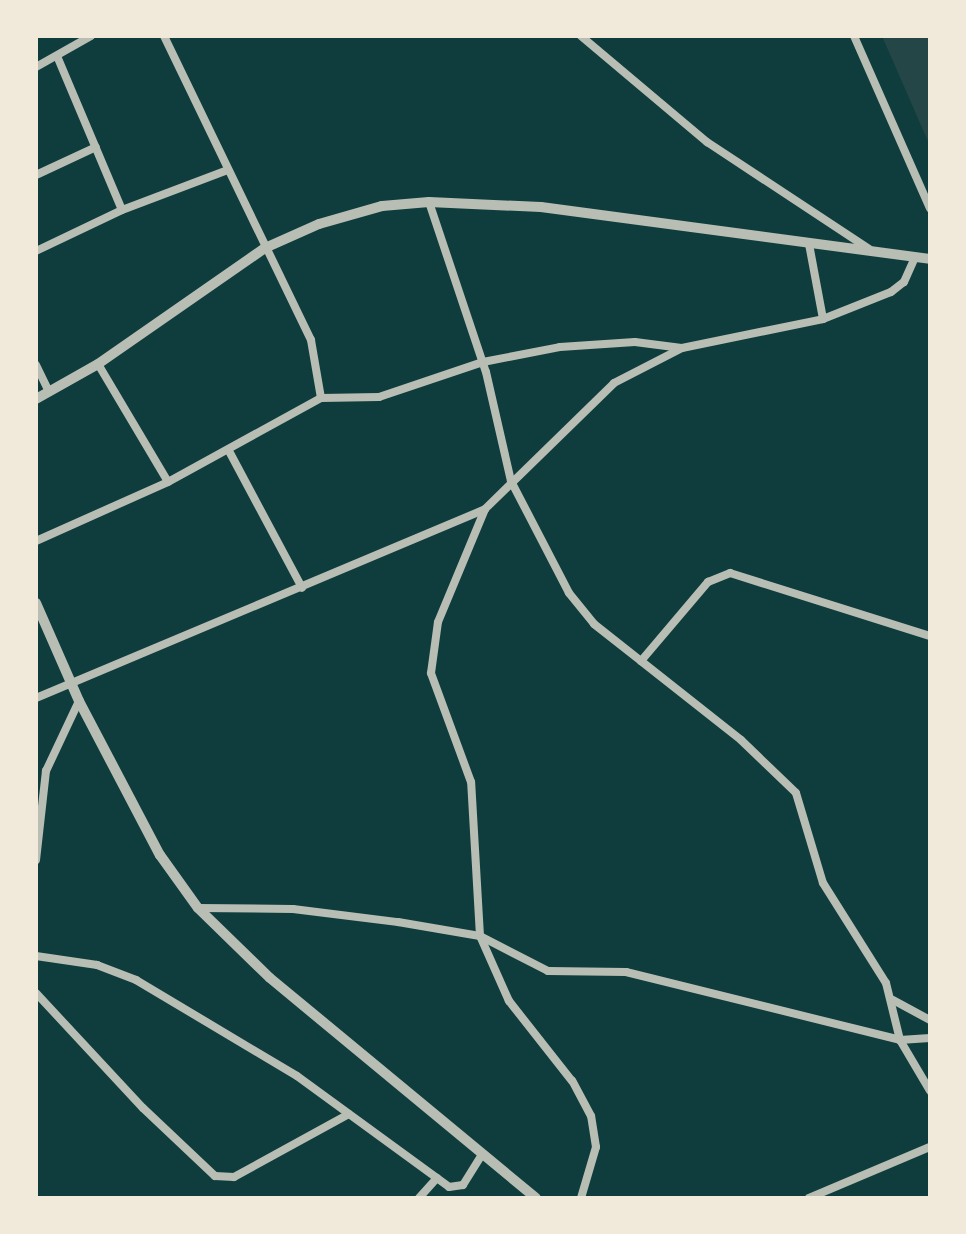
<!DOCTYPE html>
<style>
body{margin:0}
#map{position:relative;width:966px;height:1234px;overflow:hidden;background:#0f3d3e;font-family:Signika,sans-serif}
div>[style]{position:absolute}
.green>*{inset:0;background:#244646}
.minor>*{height:8px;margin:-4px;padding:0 4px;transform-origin:4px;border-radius:4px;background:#b8beb3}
.tertiary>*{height:10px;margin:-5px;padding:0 5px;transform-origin:5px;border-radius:5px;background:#b8beb3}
span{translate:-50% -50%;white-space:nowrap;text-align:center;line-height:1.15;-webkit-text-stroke:7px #f1e9da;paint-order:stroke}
.frame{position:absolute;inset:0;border:38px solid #f1e9da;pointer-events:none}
</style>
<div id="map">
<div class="green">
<div style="clip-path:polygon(882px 36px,930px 36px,930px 146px)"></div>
</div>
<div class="minor">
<div style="left:581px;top:36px;width:165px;rotate:40.1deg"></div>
<div style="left:707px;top:142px;width:194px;rotate:33.4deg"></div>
<div style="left:854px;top:36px;width:188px;rotate:66.2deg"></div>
<div style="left:57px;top:56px;width:167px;rotate:67.1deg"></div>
<div style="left:36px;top:67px;width:63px;rotate:-29.4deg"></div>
<div style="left:36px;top:175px;width:66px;rotate:-25deg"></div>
<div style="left:429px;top:202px;width:179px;rotate:71.5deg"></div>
<div style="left:486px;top:372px;width:112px;rotate:77.1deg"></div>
<div style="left:511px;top:481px;width:126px;rotate:62.6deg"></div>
<div style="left:569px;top:593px;width:40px;rotate:51deg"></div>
<div style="left:594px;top:624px;width:60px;rotate:38.2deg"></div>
<div style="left:641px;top:661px;width:104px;rotate:-49.7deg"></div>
<div style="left:708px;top:582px;width:24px;rotate:-22deg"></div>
<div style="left:730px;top:573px;width:210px;rotate:17.5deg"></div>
<div style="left:809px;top:244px;width:76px;rotate:79.4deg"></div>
<div style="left:36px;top:251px;width:95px;rotate:-25.5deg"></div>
<div style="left:122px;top:210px;width:113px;rotate:-20.7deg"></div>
<div style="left:98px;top:364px;width:137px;rotate:59.3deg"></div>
<div style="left:36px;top:365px;width:28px;rotate:64deg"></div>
<div style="left:321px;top:398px;width:58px;rotate:-1deg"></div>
<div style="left:379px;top:397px;width:110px;rotate:-18.6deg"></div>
<div style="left:483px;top:362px;width:78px;rotate:-11deg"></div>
<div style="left:560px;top:347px;width:75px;rotate:-3.8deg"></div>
<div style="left:635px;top:342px;width:47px;rotate:7.3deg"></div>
<div style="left:229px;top:451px;width:155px;rotate:61.9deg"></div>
<div style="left:36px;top:541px;width:145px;rotate:-24.1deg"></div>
<div style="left:168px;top:482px;width:175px;rotate:-28.8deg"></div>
<div style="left:321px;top:398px;width:59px;rotate:-99.8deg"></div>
<div style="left:311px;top:340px;width:338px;rotate:-115.8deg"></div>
<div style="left:641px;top:661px;width:127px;rotate:38.3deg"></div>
<div style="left:741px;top:740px;width:76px;rotate:43.9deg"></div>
<div style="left:796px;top:793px;width:94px;rotate:73.3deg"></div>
<div style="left:823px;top:883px;width:118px;rotate:57.8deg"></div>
<div style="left:886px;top:983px;width:59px;rotate:76.2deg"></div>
<div style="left:900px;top:1040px;width:59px;rotate:59.5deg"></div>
<div style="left:36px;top:698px;width:487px;rotate:-22.8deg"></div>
<div style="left:36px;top:860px;width:90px;rotate:-83.6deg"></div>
<div style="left:46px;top:771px;width:77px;rotate:-64.8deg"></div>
<div style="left:198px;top:908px;width:95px;rotate:0.6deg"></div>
<div style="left:293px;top:909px;width:106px;rotate:7.1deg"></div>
<div style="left:398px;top:922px;width:83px;rotate:9.7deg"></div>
<div style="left:480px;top:936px;width:76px;rotate:27.2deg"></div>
<div style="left:548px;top:971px;width:78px;rotate:0.7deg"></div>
<div style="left:626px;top:972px;width:282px;rotate:13.9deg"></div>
<div style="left:900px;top:1040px;width:30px;rotate:-4deg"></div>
<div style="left:36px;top:956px;width:62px;rotate:8.4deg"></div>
<div style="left:97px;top:965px;width:42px;rotate:21deg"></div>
<div style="left:136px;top:980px;width:187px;rotate:30.8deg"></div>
<div style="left:297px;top:1076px;width:188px;rotate:36.1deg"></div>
<div style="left:449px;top:1187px;width:14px;rotate:-8deg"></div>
<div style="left:463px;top:1185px;width:36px;rotate:-58deg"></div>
<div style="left:36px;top:993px;width:157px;rotate:47.1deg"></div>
<div style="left:143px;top:1108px;width:99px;rotate:43.4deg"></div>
<div style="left:215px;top:1176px;width:19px;rotate:3deg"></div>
<div style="left:234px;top:1177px;width:131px;rotate:-28.7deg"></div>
<div style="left:893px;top:1000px;width:42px;rotate:28.4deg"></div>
<div style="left:419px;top:1198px;width:27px;rotate:-48deg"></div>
<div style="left:581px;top:1198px;width:53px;rotate:-73.6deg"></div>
<div style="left:596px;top:1147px;width:31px;rotate:-99deg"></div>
<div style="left:591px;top:1116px;width:40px;rotate:-118deg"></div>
<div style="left:572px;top:1081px;width:102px;rotate:-128.2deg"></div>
<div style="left:509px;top:1001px;width:71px;rotate:-114deg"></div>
<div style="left:480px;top:936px;width:154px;rotate:-93.3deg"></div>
<div style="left:471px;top:782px;width:116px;rotate:-110.2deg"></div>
<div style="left:431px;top:673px;width:51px;rotate:-82.2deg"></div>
<div style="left:438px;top:622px;width:122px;rotate:-67.4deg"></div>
<div style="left:485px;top:509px;width:180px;rotate:-44.3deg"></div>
<div style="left:614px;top:383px;width:76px;rotate:-27.2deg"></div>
<div style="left:682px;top:348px;width:144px;rotate:-11.6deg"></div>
<div style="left:823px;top:319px;width:73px;rotate:-21.7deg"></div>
<div style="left:891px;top:292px;width:16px;rotate:-38deg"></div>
<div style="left:904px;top:282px;width:27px;rotate:-66deg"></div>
<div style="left:809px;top:1198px;width:131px;rotate:-22.9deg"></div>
</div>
<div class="tertiary">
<div style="left:36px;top:399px;width:71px;rotate:-29.4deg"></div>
<div style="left:98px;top:364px;width:203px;rotate:-34.8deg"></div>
<div style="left:265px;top:248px;width:59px;rotate:-24deg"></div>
<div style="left:319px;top:224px;width:66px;rotate:-15.9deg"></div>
<div style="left:382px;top:206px;width:47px;rotate:-4.9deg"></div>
<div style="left:429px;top:202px;width:112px;rotate:2.6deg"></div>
<div style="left:541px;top:207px;width:392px;rotate:7.6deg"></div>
<div style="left:36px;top:603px;width:107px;rotate:66.3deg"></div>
<div style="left:79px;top:701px;width:174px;rotate:62.3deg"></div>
<div style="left:160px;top:855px;width:65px;rotate:54.4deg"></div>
<div style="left:198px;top:908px;width:100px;rotate:44.2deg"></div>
<div style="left:270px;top:978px;width:345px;rotate:39.6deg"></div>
</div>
<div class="frame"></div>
</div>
